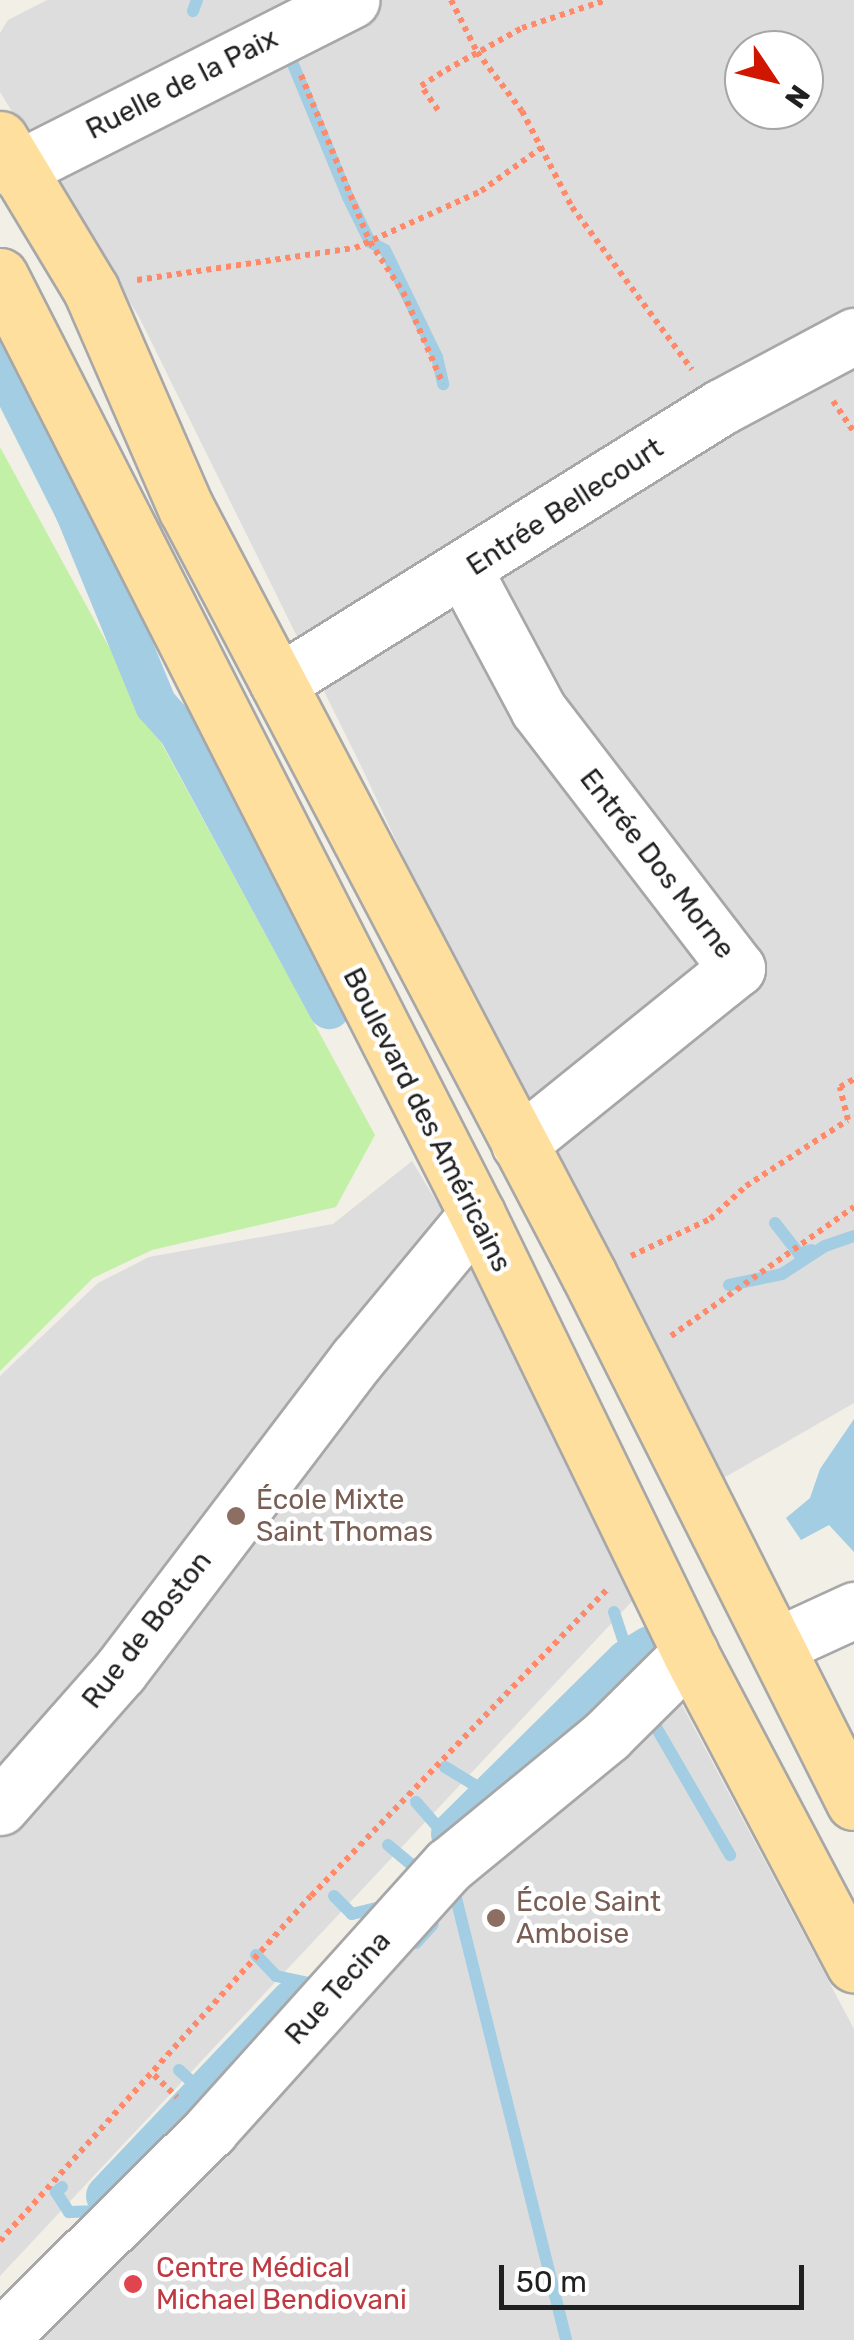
<!DOCTYPE html>
<meta charset="utf-8">
<style>
body{margin:0}
#map{position:relative;width:854px;height:2340px;overflow:hidden;background:#f1efe6;font-family:Rubik,sans-serif}
div>[style]{position:absolute}
.residential>*{inset:0;background:#dedddd}
.grass>*{inset:0;background:#c3f0a7}
.water>*{inset:0;background:#a2cde3}
.stream>*{height:12px;margin:-6px;padding:0 6px;transform-origin:6px;border-radius:6px;background:#a2cde3}
.canal>*{height:42px;margin:-21px;padding:0 21px;transform-origin:21px;border-radius:21px;background:#a2cde3}
.path>*{height:6px;margin-top:-3px;transform-origin:0;background:repeating-linear-gradient(90deg,#ff8969 0 5px,transparent 0 10px)}
.roads{filter:drop-shadow(2px 0 #a7a7a7) drop-shadow(-2px 0 #a7a7a7) drop-shadow(0 2px #a7a7a7) drop-shadow(0 -2px #a7a7a7)}
.minor>*{height:55px;margin:-27.5px;padding:0 27.5px;transform-origin:27.5px;border-radius:27.5px;background:#fff}
.major>*{height:55px;margin:-27.5px;padding:0 27.5px;transform-origin:27.5px;border-radius:27.5px;background:#ffdf9d}
.dots>*{width:28px;height:28px;translate:-50% -50%;box-sizing:border-box;border:5px solid #fff;border-radius:50%}
span{translate:-50% -50%;white-space:nowrap;text-align:center;line-height:1.15;-webkit-text-stroke:9px #fff;paint-order:stroke}
.street-label{font-size:28px;color:#202020}
.education-label{font-size:28px;color:#785e54}
.left{translate:0 -50%;text-align:left}
.health-label{font-size:28px;color:#be3a42}
.north{position:absolute;left:724px;top:30px;width:100px;height:100px;box-sizing:border-box;background:#fff;border:2px solid #a6a6a6;border-radius:50%;rotate:125deg;font-size:28px;font-weight:700;line-height:40px;text-align:center;color:#202020}
.north::after{content:'';display:block;margin:auto;width:35px;height:45px;background:#d01600;clip-path:polygon(50% 0,100% 100%,50% 72%,0 100%)}
.scale{position:absolute;left:499px;top:2265px;width:305px;height:45px;box-sizing:border-box;border:5px solid #202020;border-top:0;padding-left:12px;font-size:30px;line-height:35px;white-space:nowrap;color:#202020;-webkit-text-stroke:8px #fff;paint-order:stroke}
</style>
<div id="map">
<div class="residential">
<div style="clip-path:polygon(evenodd,47px 0,854px 0,854px 1403px,701px 1491px,362px 768px,139px 317px,0 92px,0 33px,8px 20px,47px 0,744px 50px,804px 50px,804px 110px,744px 110px,744px 50px)"></div>
<div style="clip-path:polygon(412px 1161px,510px 1323px,637px 1596px,0 2276px,0 1376px,98px 1283px,149px 1257px,333px 1224px)"></div>
<div style="clip-path:polygon(682px 1705px,854px 2029px,854px 2340px,2px 2340px,460px 1870px)"></div>
</div>
<div class="grass">
<div style="clip-path:polygon(0 447px,375px 1135px,336px 1207px,152px 1250px,93px 1278px,0 1371px)"></div>
</div>
<div class="water">
<div style="clip-path:polygon(854px 1419px,854px 1552px,829px 1525px,801px 1540px,786px 1518px,810px 1498px,820px 1469px)"></div>
</div>
<div class="stream">
<div style="left:193px;top:11px;width:12px;rotate:-70deg"></div>
<div style="left:285px;top:45px;width:165px;rotate:67.5deg"></div>
<div style="left:348px;top:197px;width:50px;rotate:63.9deg"></div>
<div style="left:370px;top:242px;width:17px;rotate:28deg"></div>
<div style="left:385px;top:250px;width:119px;rotate:64.1deg"></div>
<div style="left:437px;top:357px;width:28px;rotate:77deg"></div>
<div style="left:775px;top:1223px;width:39px;rotate:52deg"></div>
<div style="left:799px;top:1254px;width:13px;rotate:-18deg"></div>
<div style="left:729px;top:1285px;width:54px;rotate:-11.7deg"></div>
<div style="left:782px;top:1274px;width:51px;rotate:-33.1deg"></div>
<div style="left:825px;top:1246px;width:31px;rotate:-19deg"></div>
<div style="left:614px;top:1612px;width:77px;rotate:71.8deg"></div>
<div style="left:649px;top:1715px;width:162px;rotate:59.9deg"></div>
<div style="left:445px;top:1767px;width:54px;rotate:31.3deg"></div>
<div style="left:416px;top:1802px;width:33px;rotate:49deg"></div>
<div style="left:438px;top:1827px;width:17px;rotate:17deg"></div>
<div style="left:388px;top:1845px;width:31px;rotate:40deg"></div>
<div style="left:412px;top:1865px;width:12px;rotate:-9deg"></div>
<div style="left:452px;top:1882px;width:472px;rotate:76deg"></div>
<div style="left:334px;top:1896px;width:25px;rotate:45deg"></div>
<div style="left:352px;top:1914px;width:32px;rotate:-14deg"></div>
<div style="left:416px;top:1943px;width:25px;rotate:-48deg"></div>
<div style="left:256px;top:1955px;width:29px;rotate:46deg"></div>
<div style="left:276px;top:1976px;width:35px;rotate:12deg"></div>
<div style="left:179px;top:2070px;width:16px;rotate:43deg"></div>
<div style="left:191px;top:2081px;width:24px;rotate:2deg"></div>
<div style="left:62px;top:2187px;width:8px;rotate:140deg"></div>
<div style="left:56px;top:2192px;width:24px;rotate:57deg"></div>
<div style="left:69px;top:2212px;width:24px;rotate:-2deg"></div>
</div>
<div class="canal">
<div style="left:0;top:360px;width:169px;rotate:63.3deg"></div>
<div style="left:76px;top:511px;width:210px;rotate:67.6deg"></div>
<div style="left:156px;top:705px;width:36px;rotate:48deg"></div>
<div style="left:180px;top:732px;width:314px;rotate:61.6deg"></div>
<div style="left:452px;top:1834px;width:246px;rotate:-44.7deg"></div>
<div style="left:627px;top:1661px;width:26px;rotate:-32deg"></div>
<div style="left:107px;top:2196px;width:269px;rotate:-46.5deg"></div>
</div>
<div class="path">
<div style="left:451px;top:0;width:58px;rotate:63.4deg"></div>
<div style="left:477px;top:52px;width:74px;rotate:52.7deg"></div>
<div style="left:522px;top:111px;width:108px;rotate:62.5deg"></div>
<div style="left:572px;top:207px;width:202px;rotate:53.6deg"></div>
<div style="left:301px;top:75px;width:181px;rotate:67.6deg"></div>
<div style="left:370px;top:242px;width:60px;rotate:56.6deg"></div>
<div style="left:403px;top:292px;width:100px;rotate:66.5deg"></div>
<div style="left:438px;top:110px;width:29px;rotate:-125deg"></div>
<div style="left:421px;top:86px;width:30px;rotate:-33deg"></div>
<div style="left:446px;top:70px;width:87px;rotate:-28.9deg"></div>
<div style="left:522px;top:28px;width:89px;rotate:-18.4deg"></div>
<div style="left:137px;top:280px;width:220px;rotate:-8.4deg"></div>
<div style="left:355px;top:248px;width:138px;rotate:-24.3deg"></div>
<div style="left:481px;top:191px;width:74px;rotate:-35.6deg"></div>
<div style="left:833px;top:401px;width:37px;rotate:56deg"></div>
<div style="left:631px;top:1256px;width:87px;rotate:-25.1deg"></div>
<div style="left:710px;top:1219px;width:49px;rotate:-42.5deg"></div>
<div style="left:746px;top:1186px;width:121px;rotate:-32.9deg"></div>
<div style="left:848px;top:1120px;width:34px;rotate:-104deg"></div>
<div style="left:840px;top:1087px;width:16px;rotate:-30deg"></div>
<div style="left:671px;top:1336px;width:224px;rotate:-35.2deg"></div>
<div style="left:154px;top:2075px;width:32px;rotate:44deg"></div>
<div style="left:0;top:2241px;width:464px;rotate:-48deg"></div>
<div style="left:311px;top:1896px;width:428px;rotate:-46deg"></div>
</div>
<div class="roads">
<div class="minor">
<div style="left:15px;top:170px;width:377px;rotate:-26.8deg"></div>
<div style="left:465px;top:572px;width:155px;rotate:61.9deg"></div>
<div style="left:538px;top:709px;width:327px;rotate:52.5deg"></div>
<div style="left:737px;top:968px;width:280px;rotate:141.1deg"></div>
<div style="left:278px;top:683px;width:522px;rotate:-31.92deg"></div>
<div style="left:721px;top:407px;width:151px;rotate:-28.1deg"></div>
<div style="left:778px;top:1645px;width:84px;rotate:-24.7deg"></div>
<div style="left:0;top:1807px;width:181px;rotate:-48.6deg"></div>
<div style="left:120px;top:1671px;width:392px;rotate:-52.8deg"></div>
<div style="left:357px;top:1359px;width:188px;rotate:-50.4deg"></div>
<div style="left:0;top:2338px;width:296px;rotate:-44.7deg"></div>
<div style="left:210px;top:2130px;width:357px;rotate:-48deg"></div>
<div style="left:449px;top:1865px;width:205px;rotate:-39.4deg"></div>
<div style="left:607px;top:1735px;width:117px;rotate:-44.7deg"></div>
</div>
<div class="major">
<div style="left:0;top:139px;width:176px;rotate:58.9deg"></div>
<div style="left:91px;top:290px;width:238px;rotate:66.5deg"></div>
<div style="left:186px;top:508px;width:866px;rotate:62.28deg"></div>
<div style="left:589px;top:1275px;width:590px;rotate:63.3deg"></div>
<div style="left:0;top:276px;width:1052px;rotate:63.05deg"></div>
<div style="left:477px;top:1214px;width:488px;rotate:64.1deg"></div>
<div style="left:690px;top:1653px;width:352px;rotate:62.2deg"></div>
</div>
</div>
<div class="dots">
<div style="left:236px;top:1516px;background:#8d6e63"></div>
<div style="left:496px;top:1918px;background:#8d6e63"></div>
<div style="left:133px;top:2284px;background:#e0444e"></div>
</div>
<div class="street-label">
<span style="left:182px;top:84px;rotate:-27deg">Ruelle de la Paix</span>
<span style="left:565px;top:507px;rotate:-33deg">Entrée Bellecourt</span>
<span style="left:657px;top:864px;rotate:52deg">Entrée Dos Morne</span>
<span style="left:427px;top:1120px;rotate:63deg">Boulevard des Américains</span>
<span style="left:147px;top:1630px;rotate:-52deg">Rue de Boston</span>
<span style="left:338px;top:1988px;rotate:-48deg">Rue Tecina</span>
</div>
<div class="education-label">
<span class="left" style="left:256px;top:1516px">École Mixte<br>Saint Thomas</span>
<span class="left" style="left:516px;top:1918px">École Saint<br>Amboise</span>
</div>
<div class="health-label">
<span class="left" style="left:156px;top:2284px">Centre Médical<br>Michael Bendiovani</span>
</div>
<div class="north">N</div>
<div class="scale">50 m</div>
</div>
